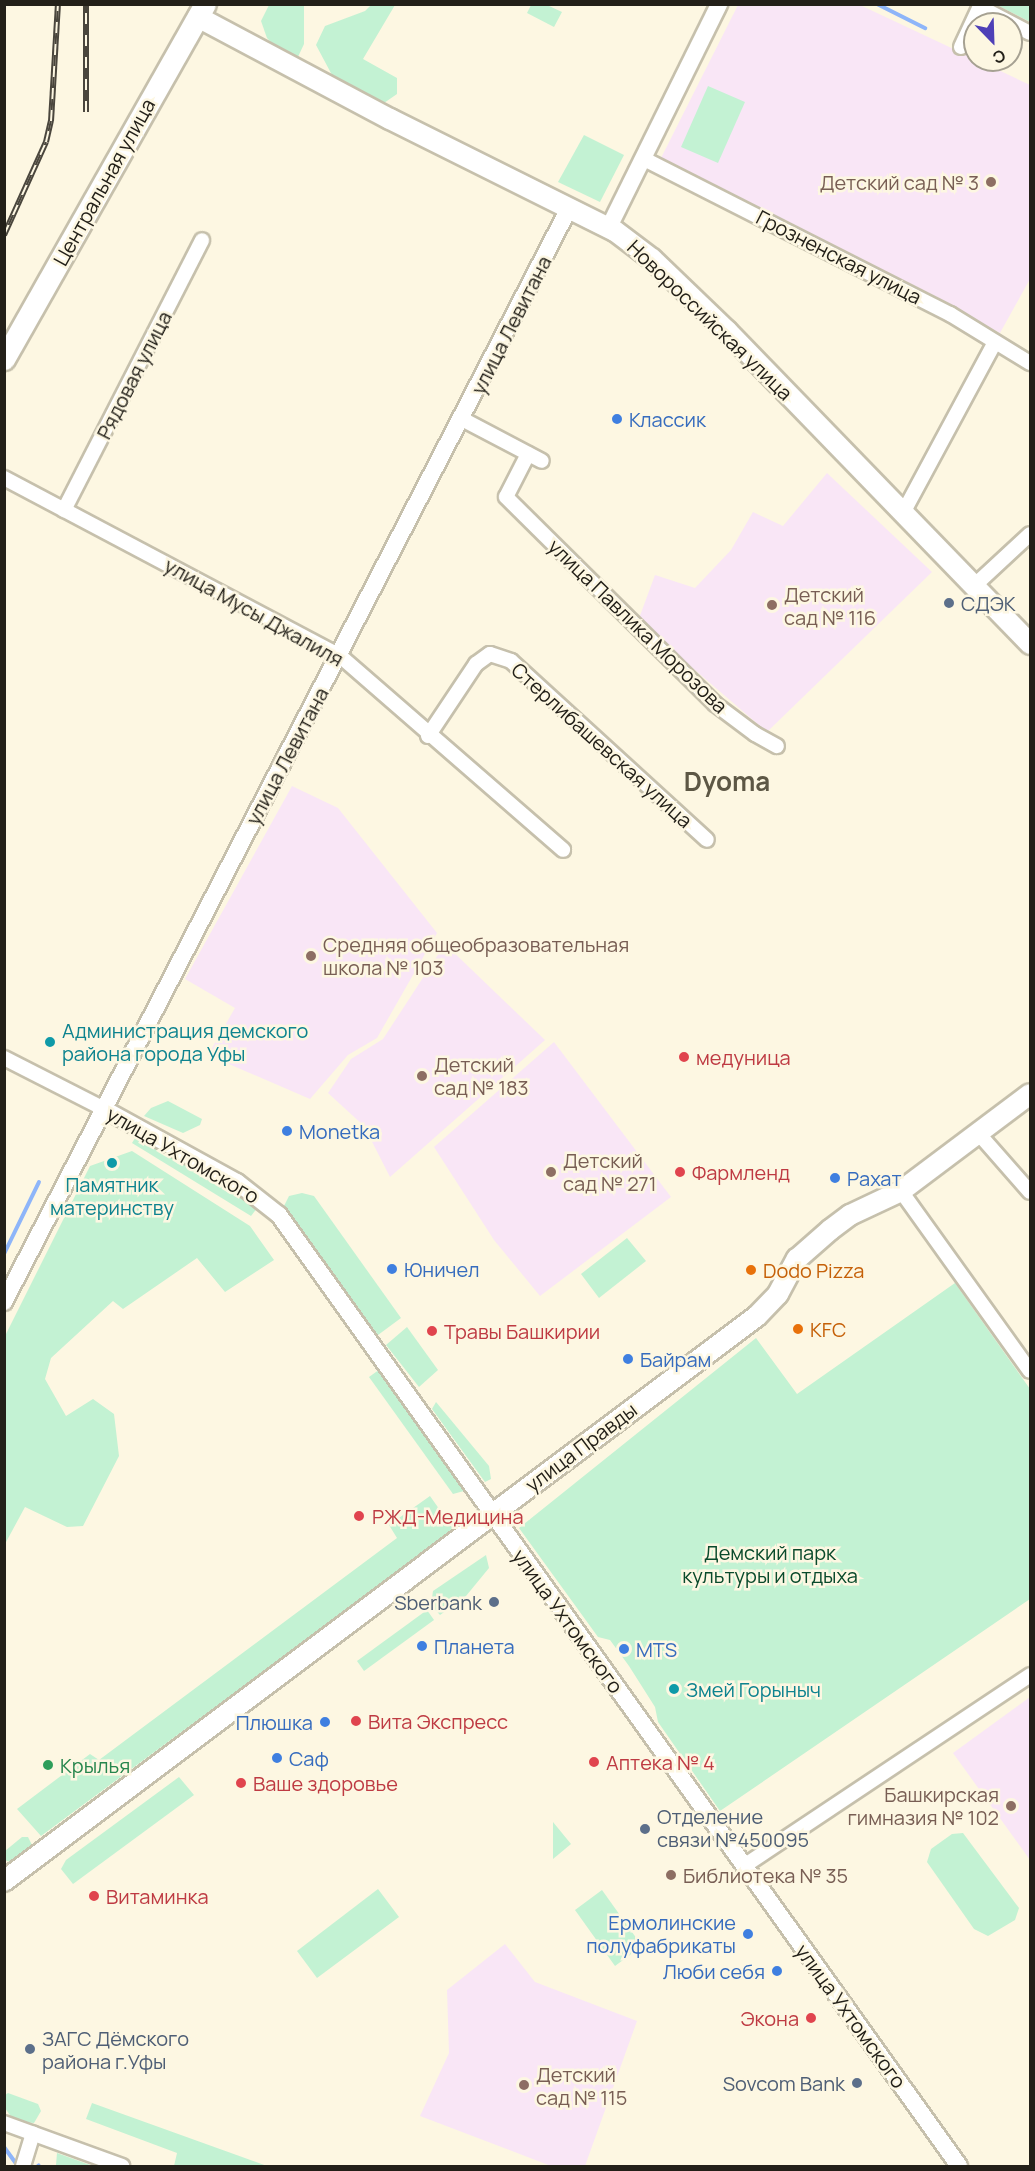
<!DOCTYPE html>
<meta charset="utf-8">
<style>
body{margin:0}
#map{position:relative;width:1035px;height:2171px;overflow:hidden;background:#fdf7e2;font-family:Manrope,sans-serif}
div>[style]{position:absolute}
.education>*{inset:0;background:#f9e6f6}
.green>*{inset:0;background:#c3f2d3}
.stream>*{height:4px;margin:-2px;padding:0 2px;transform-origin:2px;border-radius:2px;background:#8eb5f9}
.roads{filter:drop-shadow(2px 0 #c6c0ac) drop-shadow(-2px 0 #c6c0ac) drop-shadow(0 2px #c6c0ac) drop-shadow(0 -2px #c6c0ac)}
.minor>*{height:14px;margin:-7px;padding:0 7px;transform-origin:7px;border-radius:7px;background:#fff}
.tertiary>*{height:16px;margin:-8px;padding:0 8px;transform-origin:8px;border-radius:8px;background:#fff}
.secondary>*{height:20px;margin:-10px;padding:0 10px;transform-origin:10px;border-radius:10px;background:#fff}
.primary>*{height:21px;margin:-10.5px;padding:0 10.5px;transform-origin:10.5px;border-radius:10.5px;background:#fff}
.rail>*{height:6px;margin-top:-3px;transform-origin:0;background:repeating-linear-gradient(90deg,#fdf7e2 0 11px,#4a463d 0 22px);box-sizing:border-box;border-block:2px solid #4a463d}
.dots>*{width:16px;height:16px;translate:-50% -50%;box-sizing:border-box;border:3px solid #fdf7e2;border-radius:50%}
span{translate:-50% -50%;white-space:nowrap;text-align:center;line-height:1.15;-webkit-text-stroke:5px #fdf7e2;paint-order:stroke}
.street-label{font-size:20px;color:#232019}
.education-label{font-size:20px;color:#785e54}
.right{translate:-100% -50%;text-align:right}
.left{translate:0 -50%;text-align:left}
.shop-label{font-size:20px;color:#366cbe}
.service-label{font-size:20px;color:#4e5e75}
.culture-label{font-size:20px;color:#0d838f}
.health-label{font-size:20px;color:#be3a42}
.food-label{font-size:20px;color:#c56008}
.park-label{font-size:20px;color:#094a2b}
.leisure-label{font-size:20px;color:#27864d}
.district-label{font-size:26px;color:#5d5745;font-weight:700}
.frame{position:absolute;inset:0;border:6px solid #232019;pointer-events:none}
.north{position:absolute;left:963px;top:12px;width:60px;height:60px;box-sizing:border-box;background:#fdf7e2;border:2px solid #a6a192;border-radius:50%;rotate:157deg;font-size:16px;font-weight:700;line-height:24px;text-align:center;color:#232019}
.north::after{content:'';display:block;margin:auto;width:21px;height:27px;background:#4e40b7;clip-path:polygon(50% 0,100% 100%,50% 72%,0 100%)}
</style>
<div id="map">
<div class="education">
<div style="clip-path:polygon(738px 5px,860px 5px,1030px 85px,1030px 279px,1000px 333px,661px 158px)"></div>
<div style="clip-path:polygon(827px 473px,932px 572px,767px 732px,638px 621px,655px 575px,695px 588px,731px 550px,753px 512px,783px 526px)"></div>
<div style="clip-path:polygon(292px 786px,338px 808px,437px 933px,377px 1038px,348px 1055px,310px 1099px,208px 1055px,235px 1008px,185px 979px)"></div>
<div style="clip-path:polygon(445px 944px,545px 1040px,390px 1177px,364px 1126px,328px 1093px,351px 1059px,383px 1039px)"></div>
<div style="clip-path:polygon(554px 1042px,671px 1197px,540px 1296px,494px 1240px,434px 1147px)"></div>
<div style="clip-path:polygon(1030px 1697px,1030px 1860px,953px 1753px)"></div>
<div style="clip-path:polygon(505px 1944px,535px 1982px,637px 2021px,585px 2166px,551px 2166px,420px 2116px,449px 2053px,447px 1990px)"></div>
</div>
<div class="green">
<div style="clip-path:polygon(269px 5px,304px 5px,304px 44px,297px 59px,285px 57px,267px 38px,261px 21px)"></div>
<div style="clip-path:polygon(371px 5px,395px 5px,363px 59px,397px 78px,397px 94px,384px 103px,332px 75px,316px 45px,325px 26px,365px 11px)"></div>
<div style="clip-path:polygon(531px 5px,547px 5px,562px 12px,554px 27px,527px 13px)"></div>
<div style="clip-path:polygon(997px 5px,1030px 5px,1030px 22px)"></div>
<div style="clip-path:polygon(708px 86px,745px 102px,718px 163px,681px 147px)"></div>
<div style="clip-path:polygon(584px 135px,624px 155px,600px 202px,558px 182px)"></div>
<div style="clip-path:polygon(168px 1101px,202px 1119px,200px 1125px,183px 1133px,144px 1116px,151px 1108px)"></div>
<div style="clip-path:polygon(137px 1135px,258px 1207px,251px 1216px,132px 1143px)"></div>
<div style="clip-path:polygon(132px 1151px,250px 1226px,274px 1260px,225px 1292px,197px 1258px,123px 1309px,113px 1301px,51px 1358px,45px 1379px,66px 1416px,93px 1399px,114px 1414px,119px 1456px,83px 1526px,67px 1527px,25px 1507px,5px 1544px,5px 1336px,90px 1166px)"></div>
<div style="clip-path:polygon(302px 1193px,314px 1196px,401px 1318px,378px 1335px,283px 1208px,289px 1196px)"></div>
<div style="clip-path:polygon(627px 1238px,646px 1261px,599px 1298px,581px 1274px)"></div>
<div style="clip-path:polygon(955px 1283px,1030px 1389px,1030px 1599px,720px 1811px,658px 1722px,655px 1707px,629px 1666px,610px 1640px,598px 1637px,519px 1528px,756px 1338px,797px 1394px)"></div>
<div style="clip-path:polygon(407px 1327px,438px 1370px,419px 1387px,386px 1345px)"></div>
<div style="clip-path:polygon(383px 1367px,471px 1489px,453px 1494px,369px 1377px)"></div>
<div style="clip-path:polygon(436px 1402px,489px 1466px,491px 1479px,485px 1482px,432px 1409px)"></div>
<div style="clip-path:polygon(430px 1496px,454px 1530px,41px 1836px,17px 1809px,90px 1754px,99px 1760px,397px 1538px,389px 1525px)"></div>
<div style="clip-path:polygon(486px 1555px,489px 1568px,466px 1596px,440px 1615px,431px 1605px,433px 1591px)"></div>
<div style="clip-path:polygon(427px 1610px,434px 1620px,364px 1671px,357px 1661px)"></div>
<div style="clip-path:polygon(179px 1777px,194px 1795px,73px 1884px,61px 1869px,66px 1860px)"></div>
<div style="clip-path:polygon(553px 1822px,571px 1844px,553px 1859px)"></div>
<div style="clip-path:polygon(963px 1833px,1019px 1908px,1015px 1920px,988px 1936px,974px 1929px,927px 1862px,931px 1849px,952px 1834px)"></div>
<div style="clip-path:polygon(22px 1837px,28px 1837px,33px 1847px,14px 1864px,5px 1860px,5px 1851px)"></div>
<div style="clip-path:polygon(378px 1889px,399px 1917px,317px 1978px,297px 1951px)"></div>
<div style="clip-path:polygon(602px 1890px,642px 1946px,615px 1966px,575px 1910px)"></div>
<div style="clip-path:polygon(8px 2093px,38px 2104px,41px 2111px,34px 2123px,14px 2121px,5px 2108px,5px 2095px)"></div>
<div style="clip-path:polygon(92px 2103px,267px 2166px,174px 2166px,177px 2153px,86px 2119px)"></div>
<div style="clip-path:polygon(57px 2153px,93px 2166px,56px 2165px)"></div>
</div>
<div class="stream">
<div style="left:877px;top:4px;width:54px;rotate:26.6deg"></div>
<div style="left:4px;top:1254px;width:80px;rotate:-64.1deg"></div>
<div style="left:4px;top:2147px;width:22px;rotate:54deg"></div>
<div style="left:38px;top:2166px;width:1px;rotate:-45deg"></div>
</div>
<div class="roads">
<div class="minor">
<div style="left:980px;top:7px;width:56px;rotate:27.5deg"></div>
<div style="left:961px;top:47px;width:47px;rotate:-65.1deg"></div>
<div style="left:644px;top:159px;width:343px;rotate:26.9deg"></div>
<div style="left:950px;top:314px;width:94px;rotate:31.5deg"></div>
<div style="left:462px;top:419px;width:90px;rotate:27.7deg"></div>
<div style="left:528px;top:454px;width:48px;rotate:117.1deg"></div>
<div style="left:506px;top:497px;width:294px;rotate:44.7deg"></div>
<div style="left:715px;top:704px;width:50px;rotate:36.9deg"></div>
<div style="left:755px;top:734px;width:25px;rotate:29deg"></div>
<div style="left:4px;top:478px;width:379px;rotate:27.9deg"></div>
<div style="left:339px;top:655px;width:297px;rotate:41deg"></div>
<div style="left:64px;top:510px;width:303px;rotate:-62.9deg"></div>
<div style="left:903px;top:513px;width:194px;rotate:-61.7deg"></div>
<div style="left:974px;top:586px;width:76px;rotate:-42.9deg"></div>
<div style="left:428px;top:736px;width:87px;rotate:-56.3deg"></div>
<div style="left:476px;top:664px;width:17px;rotate:-36deg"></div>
<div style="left:490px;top:654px;width:22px;rotate:18deg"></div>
<div style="left:511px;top:661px;width:265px;rotate:42.4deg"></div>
<div style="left:4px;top:1058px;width:112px;rotate:27deg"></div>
<div style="left:979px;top:1134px;width:77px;rotate:48.7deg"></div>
<div style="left:901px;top:1191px;width:221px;rotate:54.4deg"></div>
<div style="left:744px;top:1866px;width:344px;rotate:-33.7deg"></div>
<div style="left:4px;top:2123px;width:126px;rotate:20deg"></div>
<div style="left:23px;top:2166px;width:34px;rotate:-73deg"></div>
</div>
<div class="tertiary">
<div style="left:609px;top:227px;width:249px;rotate:-63.7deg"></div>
<div style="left:104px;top:1109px;width:152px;rotate:28.8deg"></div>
<div style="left:237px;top:1182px;width:53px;rotate:38.2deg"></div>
<div style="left:279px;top:1215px;width:1169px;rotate:54.43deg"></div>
<div style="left:4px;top:1302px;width:1229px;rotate:-62.68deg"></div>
</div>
<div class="secondary">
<div style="left:198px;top:17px;width:217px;rotate:28deg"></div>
<div style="left:390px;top:119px;width:251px;rotate:26.5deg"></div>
<div style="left:615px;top:231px;width:46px;rotate:37.1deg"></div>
<div style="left:652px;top:259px;width:104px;rotate:43.8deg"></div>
<div style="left:727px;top:331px;width:436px;rotate:45.9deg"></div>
<div style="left:4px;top:1881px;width:941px;rotate:-36.88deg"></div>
<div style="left:757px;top:1316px;width:30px;rotate:-46deg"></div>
<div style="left:778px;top:1294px;width:40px;rotate:-62deg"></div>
<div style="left:797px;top:1259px;width:44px;rotate:-41.3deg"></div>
<div style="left:830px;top:1230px;width:25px;rotate:-37deg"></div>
<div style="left:850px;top:1215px;width:56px;rotate:-25.2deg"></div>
<div style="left:901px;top:1191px;width:161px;rotate:-36.9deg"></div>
</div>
<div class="primary">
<div style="left:4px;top:359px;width:408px;rotate:-60.5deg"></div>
</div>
</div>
<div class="rail">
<div style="left:86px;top:112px;width:108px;rotate:-90deg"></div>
<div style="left:4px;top:235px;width:102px;rotate:-65.7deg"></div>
<div style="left:46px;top:142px;width:22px;rotate:-77deg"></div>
<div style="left:51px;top:121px;width:117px;rotate:-86.6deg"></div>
</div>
<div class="dots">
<div style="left:991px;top:182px;background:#8d6e63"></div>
<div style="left:617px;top:419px;background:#3f7fe0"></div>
<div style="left:949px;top:603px;background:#5c6f8a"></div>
<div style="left:772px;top:605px;background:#8d6e63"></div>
<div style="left:311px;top:956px;background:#8d6e63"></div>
<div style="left:50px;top:1042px;background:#0f9aa8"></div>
<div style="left:684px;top:1057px;background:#e0444e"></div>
<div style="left:422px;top:1076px;background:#8d6e63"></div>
<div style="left:287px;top:1131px;background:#3f7fe0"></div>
<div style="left:112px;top:1163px;background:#0f9aa8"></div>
<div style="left:551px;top:1172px;background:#8d6e63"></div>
<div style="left:680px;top:1172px;background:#e0444e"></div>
<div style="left:835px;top:1178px;background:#3f7fe0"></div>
<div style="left:392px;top:1269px;background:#3f7fe0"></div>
<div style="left:751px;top:1270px;background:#e8710a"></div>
<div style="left:798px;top:1329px;background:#e8710a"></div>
<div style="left:432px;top:1331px;background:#e0444e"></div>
<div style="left:628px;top:1359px;background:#3f7fe0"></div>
<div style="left:359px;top:1516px;background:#e0444e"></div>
<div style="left:494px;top:1602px;background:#5c6f8a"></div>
<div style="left:422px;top:1646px;background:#3f7fe0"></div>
<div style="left:624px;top:1649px;background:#3f7fe0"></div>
<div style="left:674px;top:1689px;background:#0f9aa8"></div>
<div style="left:356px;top:1721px;background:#e0444e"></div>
<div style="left:325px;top:1722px;background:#3f7fe0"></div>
<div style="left:277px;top:1758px;background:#3f7fe0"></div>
<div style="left:594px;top:1762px;background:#e0444e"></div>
<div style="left:48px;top:1765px;background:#2e9e5b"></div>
<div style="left:241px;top:1783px;background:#e0444e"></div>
<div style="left:1011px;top:1806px;background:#8d6e63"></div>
<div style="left:645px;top:1829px;background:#5c6f8a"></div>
<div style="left:671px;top:1875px;background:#8d6e63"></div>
<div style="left:94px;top:1896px;background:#e0444e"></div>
<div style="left:748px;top:1934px;background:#3f7fe0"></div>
<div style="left:777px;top:1971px;background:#3f7fe0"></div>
<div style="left:811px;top:2018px;background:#e0444e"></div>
<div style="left:30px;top:2049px;background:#5c6f8a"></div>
<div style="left:857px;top:2083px;background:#5c6f8a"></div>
<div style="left:524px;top:2085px;background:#8d6e63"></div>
</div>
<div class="street-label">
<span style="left:104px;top:182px;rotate:-61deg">Центральная улица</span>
<span style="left:839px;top:257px;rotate:27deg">Грозненская улица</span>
<span style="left:710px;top:320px;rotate:44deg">Новороссийская улица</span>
<span style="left:511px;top:325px;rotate:-63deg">улица Левитана</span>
<span style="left:134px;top:375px;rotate:-63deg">Рядовая улица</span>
<span style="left:254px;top:612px;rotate:29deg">улица Мусы Джалиля</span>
<span style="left:638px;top:626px;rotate:44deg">улица Павлика Морозова</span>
<span style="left:602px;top:745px;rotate:42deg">Стерлибашевская улица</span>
<span style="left:287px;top:756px;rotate:-62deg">улица Левитана</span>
<span style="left:183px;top:1155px;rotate:30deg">улица Ухтомского</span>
<span style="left:581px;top:1447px;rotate:-37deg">улица Правды</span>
<span style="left:568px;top:1621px;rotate:54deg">улица Ухтомского</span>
<span style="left:851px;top:2016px;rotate:54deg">улица Ухтомского</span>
</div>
<div class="education-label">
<span class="right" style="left:979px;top:182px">Детский сад № 3</span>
<span class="left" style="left:784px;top:606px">Детский<br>сад № 116</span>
<span class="left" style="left:323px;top:956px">Средняя общеобразовательная<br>школа № 103</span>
<span class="left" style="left:434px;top:1076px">Детский<br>сад № 183</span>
<span class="left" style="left:563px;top:1172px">Детский<br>сад № 271</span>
<span class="right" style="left:999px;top:1806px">Башкирская<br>гимназия № 102</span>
<span class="left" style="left:683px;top:1875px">Библиотека № 35</span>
<span class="left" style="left:536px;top:2086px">Детский<br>сад № 115</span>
</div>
<div class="shop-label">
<span class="left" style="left:629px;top:419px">Классик</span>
<span class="left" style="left:299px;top:1131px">Monetka</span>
<span class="left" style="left:847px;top:1178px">Рахат</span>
<span class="left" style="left:404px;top:1269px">Юничел</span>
<span class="left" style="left:640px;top:1359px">Байрам</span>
<span class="left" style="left:434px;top:1646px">Планета</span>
<span class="left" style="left:636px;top:1649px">MTS</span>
<span class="right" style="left:313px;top:1722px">Плюшка</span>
<span class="left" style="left:289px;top:1758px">Саф</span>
<span class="right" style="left:736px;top:1934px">Ермолинские<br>полуфабрикаты</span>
<span class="right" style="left:765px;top:1971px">Люби себя</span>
</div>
<div class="service-label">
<span class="left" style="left:961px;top:603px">СДЭК</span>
<span class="right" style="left:482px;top:1602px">Sberbank</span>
<span class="left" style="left:657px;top:1828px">Отделение<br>связи №450095</span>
<span class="left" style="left:42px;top:2050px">ЗАГС Дёмского<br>района г.Уфы</span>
<span class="right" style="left:845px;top:2083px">Sovcom Bank</span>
</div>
<div class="culture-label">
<span class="left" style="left:62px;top:1042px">Администрация демского<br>района города Уфы</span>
<span style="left:112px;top:1196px">Памятник<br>материнству</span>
<span class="left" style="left:686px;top:1689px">Змей Горыныч</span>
</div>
<div class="health-label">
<span class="left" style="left:696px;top:1057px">медуница</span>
<span class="left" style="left:692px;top:1172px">Фармленд</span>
<span class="left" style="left:444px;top:1331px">Травы Башкирии</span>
<span class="left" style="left:372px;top:1516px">РЖД-Медицина</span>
<span class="left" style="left:368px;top:1721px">Вита Экспресс</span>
<span class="left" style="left:606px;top:1762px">Аптека № 4</span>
<span class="left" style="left:253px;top:1783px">Ваше здоровье</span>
<span class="left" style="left:106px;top:1896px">Витаминка</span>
<span class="right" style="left:799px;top:2018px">Экона</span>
</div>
<div class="food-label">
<span class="left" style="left:763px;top:1270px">Dodo Pizza</span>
<span class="left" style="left:810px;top:1329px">KFC</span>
</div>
<div class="park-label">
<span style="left:770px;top:1564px">Демский парк<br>культуры и отдыха</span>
</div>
<div class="leisure-label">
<span class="left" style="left:60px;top:1765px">Крылья</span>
</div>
<div class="district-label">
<span style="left:727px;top:782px">Dyoma</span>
</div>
<div class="frame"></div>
<div class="north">С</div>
</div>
